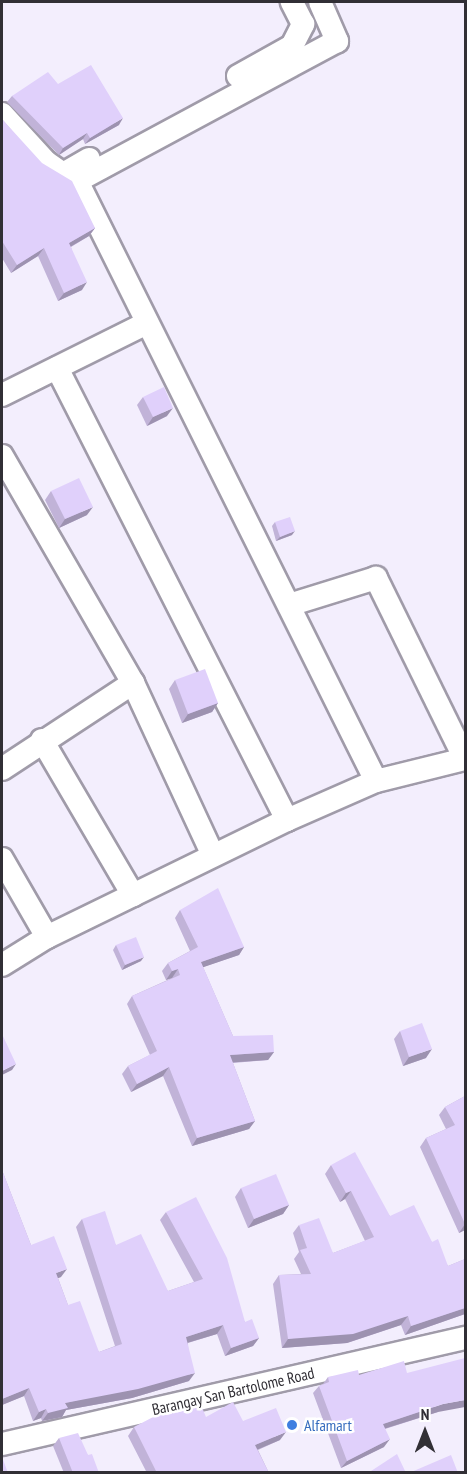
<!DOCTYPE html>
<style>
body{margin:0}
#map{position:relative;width:467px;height:1474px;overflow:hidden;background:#f3eefd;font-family:"PT Sans Narrow",sans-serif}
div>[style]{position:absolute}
.roads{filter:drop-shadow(2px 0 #a09ba9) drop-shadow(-2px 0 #a09ba9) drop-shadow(0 2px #a09ba9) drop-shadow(0 -2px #a09ba9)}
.minor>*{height:22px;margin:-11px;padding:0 11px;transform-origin:11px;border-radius:11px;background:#fff}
.wall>*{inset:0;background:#c1b3d8}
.shaded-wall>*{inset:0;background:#9d92b0}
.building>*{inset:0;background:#e0d0fb}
.dots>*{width:16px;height:16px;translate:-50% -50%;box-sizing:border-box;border:3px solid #fff;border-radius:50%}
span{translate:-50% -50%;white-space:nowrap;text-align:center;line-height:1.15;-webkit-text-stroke:5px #fff;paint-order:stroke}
.street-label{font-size:16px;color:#312f35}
.shop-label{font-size:16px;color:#366cbe}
.left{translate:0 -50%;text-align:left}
.frame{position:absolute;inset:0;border:3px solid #312f35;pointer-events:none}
.north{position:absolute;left:395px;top:1402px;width:60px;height:60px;-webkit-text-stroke:4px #fff;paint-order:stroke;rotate:0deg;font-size:16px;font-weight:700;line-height:24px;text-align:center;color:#312f35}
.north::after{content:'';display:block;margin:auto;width:21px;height:27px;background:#312f35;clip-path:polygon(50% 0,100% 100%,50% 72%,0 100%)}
</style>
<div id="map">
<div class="roads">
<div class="minor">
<div style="left:320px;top:2px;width:43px;rotate:66.4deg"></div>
<div style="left:337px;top:41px;width:295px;rotate:151.7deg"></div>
<div style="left:77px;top:181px;width:670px;rotate:63.51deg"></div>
<div style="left:238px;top:76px;width:62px;rotate:-29.1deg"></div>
<div style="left:292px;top:46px;width:25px;rotate:-63deg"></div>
<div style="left:303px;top:24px;width:25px;rotate:-117deg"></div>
<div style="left:2px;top:114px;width:65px;rotate:47.5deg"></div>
<div style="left:46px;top:162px;width:21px;rotate:35deg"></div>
<div style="left:63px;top:174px;width:30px;rotate:-30deg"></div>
<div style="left:57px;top:368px;width:507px;rotate:63.03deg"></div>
<div style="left:2px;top:395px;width:162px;rotate:-26.4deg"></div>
<div style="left:2px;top:456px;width:262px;rotate:60deg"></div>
<div style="left:133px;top:683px;width:190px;rotate:65.1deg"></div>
<div style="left:42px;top:740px;width:180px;rotate:59.6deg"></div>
<div style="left:2px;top:769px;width:157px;rotate:-33.3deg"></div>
<div style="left:2px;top:859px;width:90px;rotate:60deg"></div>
<div style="left:2px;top:965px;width:53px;rotate:-31.9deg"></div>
<div style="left:47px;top:937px;width:267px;rotate:-26deg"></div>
<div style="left:287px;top:820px;width:97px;rotate:-23.7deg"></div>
<div style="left:376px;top:781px;width:92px;rotate:-13.9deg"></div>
<div style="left:465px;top:759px;width:202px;rotate:-116.2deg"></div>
<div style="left:376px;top:578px;width:91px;rotate:162.8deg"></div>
<div style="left:2px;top:1444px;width:476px;rotate:-12.9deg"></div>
</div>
</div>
<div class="wall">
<div style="clip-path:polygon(58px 84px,119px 125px,85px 144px,83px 139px,59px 155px,7px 102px,12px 96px)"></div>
<div style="clip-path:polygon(2px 119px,95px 228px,89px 236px,71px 247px,82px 290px,58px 301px,38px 256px,11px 273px,2px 258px)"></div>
<div style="clip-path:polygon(143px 397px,167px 416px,147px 426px,137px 405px)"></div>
<div style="clip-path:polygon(51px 491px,87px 515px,59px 528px,45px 500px)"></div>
<div style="clip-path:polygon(275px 522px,292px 535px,276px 541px,272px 526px)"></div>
<div style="clip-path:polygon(175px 680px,218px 703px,212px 712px,182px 723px,169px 689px)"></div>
<div style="clip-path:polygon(180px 910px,244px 947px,239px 955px,203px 967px,233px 1036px,274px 1052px,268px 1060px,233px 1063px,255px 1121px,249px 1129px,192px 1146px,163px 1076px,131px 1092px,122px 1074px,128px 1066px,150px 1055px,127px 1004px,132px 996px,172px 978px,166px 980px,162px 971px,168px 963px,190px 951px,175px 918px)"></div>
<div style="clip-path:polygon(116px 945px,141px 961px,122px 970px,113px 950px)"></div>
<div style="clip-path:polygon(400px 1031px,426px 1058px,403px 1066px,394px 1039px)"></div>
<div style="clip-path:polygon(465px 1096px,465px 1230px,459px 1233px,420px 1147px,426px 1138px,446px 1129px,439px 1115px,445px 1107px)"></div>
<div style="clip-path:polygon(331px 1165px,390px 1216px,432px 1242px,448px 1266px,465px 1259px,465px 1314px,405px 1335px,401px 1325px,347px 1343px,282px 1348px,273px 1284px,279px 1275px,301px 1274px,294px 1259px,299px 1252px,293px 1233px,299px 1225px,333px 1253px,365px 1241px,345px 1199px,340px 1202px,325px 1174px)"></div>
<div style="clip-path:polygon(2px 1170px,31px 1245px,61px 1277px,58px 1278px,68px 1305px,99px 1352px,115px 1346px,76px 1227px,82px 1219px,116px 1245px,168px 1291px,194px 1282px,160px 1220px,166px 1212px,245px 1322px,259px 1338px,253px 1346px,225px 1356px,217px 1334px,188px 1343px,189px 1381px,132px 1398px,66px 1410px,62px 1417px,42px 1421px,41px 1418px,33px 1421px,24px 1396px,2px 1405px)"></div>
<div style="clip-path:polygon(241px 1188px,289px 1205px,283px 1214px,248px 1228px,235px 1197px)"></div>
<div style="clip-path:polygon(407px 1373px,438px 1412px,385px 1429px,384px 1447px,341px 1468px,313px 1393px,319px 1386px,323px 1384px,328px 1377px)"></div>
<div style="clip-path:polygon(206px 1417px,243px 1421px,280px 1440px,258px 1450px,269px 1473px,147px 1473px,128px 1436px,134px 1427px)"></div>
<div style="clip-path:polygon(59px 1438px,88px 1455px,99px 1473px,64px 1473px,53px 1446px)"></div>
</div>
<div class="shaded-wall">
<div style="clip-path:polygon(123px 118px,119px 125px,85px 144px,90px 138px)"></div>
<div style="clip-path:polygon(87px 133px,83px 139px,59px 155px,63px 148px)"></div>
<div style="clip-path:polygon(95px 228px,89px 236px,63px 251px,69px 243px)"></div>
<div style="clip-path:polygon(44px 248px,38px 256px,11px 273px,17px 265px)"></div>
<div style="clip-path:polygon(87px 282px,82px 290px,58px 301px,64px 293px)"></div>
<div style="clip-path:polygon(173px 408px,167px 416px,147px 426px,153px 417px)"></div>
<div style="clip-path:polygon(93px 507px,87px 515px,59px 528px,65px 519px)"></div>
<div style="clip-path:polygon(295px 531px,292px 535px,276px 541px,280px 537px)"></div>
<div style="clip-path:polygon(218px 703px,212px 712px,182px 723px,188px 714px)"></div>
<div style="clip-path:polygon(244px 947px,239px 955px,195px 970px,201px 962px)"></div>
<div style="clip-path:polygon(144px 957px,141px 961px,122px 970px,125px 965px)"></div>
<div style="clip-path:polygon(178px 969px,172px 978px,166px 980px,172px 971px)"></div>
<div style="clip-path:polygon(432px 1049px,426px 1058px,403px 1066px,409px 1057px)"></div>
<div style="clip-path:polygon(274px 1052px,268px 1060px,224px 1063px,230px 1055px)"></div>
<div style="clip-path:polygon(16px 1064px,12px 1070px,2px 1075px,2px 1071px)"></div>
<div style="clip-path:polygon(169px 1067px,163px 1076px,131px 1092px,137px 1084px)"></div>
<div style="clip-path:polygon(255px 1121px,249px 1129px,192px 1146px,197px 1138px)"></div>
<div style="clip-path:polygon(351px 1191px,345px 1199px,340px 1202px,346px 1193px)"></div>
<div style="clip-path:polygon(289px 1205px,283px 1214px,248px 1228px,254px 1219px)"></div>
<div style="clip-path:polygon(465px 1224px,465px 1230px,459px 1233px)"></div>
<div style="clip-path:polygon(67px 1269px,61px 1277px,50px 1281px,56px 1273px)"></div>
<div style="clip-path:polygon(465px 1308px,465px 1314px,405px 1335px,411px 1326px)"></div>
<div style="clip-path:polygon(408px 1316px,401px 1325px,347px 1343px,282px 1348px,288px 1339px)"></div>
<div style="clip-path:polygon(223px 1325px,217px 1334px,180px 1345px,186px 1337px)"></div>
<div style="clip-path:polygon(259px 1338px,253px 1346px,225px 1356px,231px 1348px)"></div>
<div style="clip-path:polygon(195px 1373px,189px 1381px,132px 1398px,66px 1410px,62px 1417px,42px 1421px,48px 1413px,65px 1403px)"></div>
<div style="clip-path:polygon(29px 1388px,24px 1396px,2px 1405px,2px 1399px)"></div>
<div style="clip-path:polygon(465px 1400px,465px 1407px,438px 1412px,377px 1431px,383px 1424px,443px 1404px)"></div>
<div style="clip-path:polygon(46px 1409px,41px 1418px,33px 1421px,39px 1412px)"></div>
<div style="clip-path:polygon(286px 1432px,280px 1440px,249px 1453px,255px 1445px)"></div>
<div style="clip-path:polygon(390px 1439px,384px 1447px,341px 1468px,347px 1461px)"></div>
</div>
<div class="building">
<div style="clip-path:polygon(91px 65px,123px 118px,90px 138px,87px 133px,63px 148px,12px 96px,48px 72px,58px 84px)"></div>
<div style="clip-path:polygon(2px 119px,42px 163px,72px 181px,95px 228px,69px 243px,87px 282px,64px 293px,44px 248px,17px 265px,2px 241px)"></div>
<div style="clip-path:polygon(164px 387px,173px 408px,153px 417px,143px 397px)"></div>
<div style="clip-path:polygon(79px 478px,93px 507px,65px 519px,51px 491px)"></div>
<div style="clip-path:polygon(290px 517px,295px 531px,280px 537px,275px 522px)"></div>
<div style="clip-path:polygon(205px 669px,218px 703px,188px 714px,175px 680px)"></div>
<div style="clip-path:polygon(218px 888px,244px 947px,201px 962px,233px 1036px,273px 1035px,274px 1052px,230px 1055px,255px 1121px,197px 1138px,169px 1067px,137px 1084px,128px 1066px,157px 1051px,132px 996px,180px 975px,178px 969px,172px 971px,168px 963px,198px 947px,180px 910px)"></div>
<div style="clip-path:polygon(136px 937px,144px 957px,125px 965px,116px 945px)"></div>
<div style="clip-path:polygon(422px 1023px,432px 1049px,409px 1057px,400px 1031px)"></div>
<div style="clip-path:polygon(2px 1034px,16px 1064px,2px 1071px)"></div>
<div style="clip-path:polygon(465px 1096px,465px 1224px,426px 1138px,455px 1125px,445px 1107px)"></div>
<div style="clip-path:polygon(355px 1152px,390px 1216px,414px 1205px,432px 1242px,438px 1239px,448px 1266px,465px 1259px,465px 1308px,411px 1326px,408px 1316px,353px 1334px,288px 1339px,279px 1275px,311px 1274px,300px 1250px,307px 1248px,299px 1225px,319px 1218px,333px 1253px,374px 1237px,351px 1191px,346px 1193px,331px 1165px)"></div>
<div style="clip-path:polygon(2px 1170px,31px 1245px,54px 1236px,67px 1269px,56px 1273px,68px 1305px,80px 1301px,99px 1352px,122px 1344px,82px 1219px,105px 1211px,116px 1245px,141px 1234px,168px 1291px,203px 1279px,166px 1212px,196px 1197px,227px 1258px,245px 1322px,252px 1319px,259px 1338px,231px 1348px,223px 1325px,186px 1337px,195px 1373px,138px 1389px,65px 1403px,68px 1408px,48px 1413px,46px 1409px,39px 1412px,29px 1388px,2px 1399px)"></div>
<div style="clip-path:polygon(276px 1174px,289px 1205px,254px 1219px,241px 1188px)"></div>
<div style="clip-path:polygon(465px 1358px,465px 1400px,443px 1404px,383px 1424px,390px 1439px,347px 1461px,319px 1386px,329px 1382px,328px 1377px,358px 1370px,359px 1375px,404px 1361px,407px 1373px)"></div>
<div style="clip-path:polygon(233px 1402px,243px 1421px,276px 1408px,286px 1432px,255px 1445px,269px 1473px,157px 1473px,134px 1427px,157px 1415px,201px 1405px,206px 1417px)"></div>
<div style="clip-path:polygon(78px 1433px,88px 1455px,92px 1454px,99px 1473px,73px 1473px,59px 1438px)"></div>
<div style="clip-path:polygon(397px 1454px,406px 1473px,368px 1473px)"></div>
<div style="clip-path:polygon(451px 1455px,458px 1473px,409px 1473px)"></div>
<div style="clip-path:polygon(2px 1457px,8px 1473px,2px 1473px)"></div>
</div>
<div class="dots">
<div style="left:292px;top:1425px;background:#3f7fe0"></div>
</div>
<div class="street-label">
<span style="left:233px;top:1391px;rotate:-13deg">Barangay San Bartolome Road</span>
</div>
<div class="shop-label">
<span class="left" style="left:304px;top:1425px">Alfamart</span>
</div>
<div class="frame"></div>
<div class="north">N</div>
</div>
